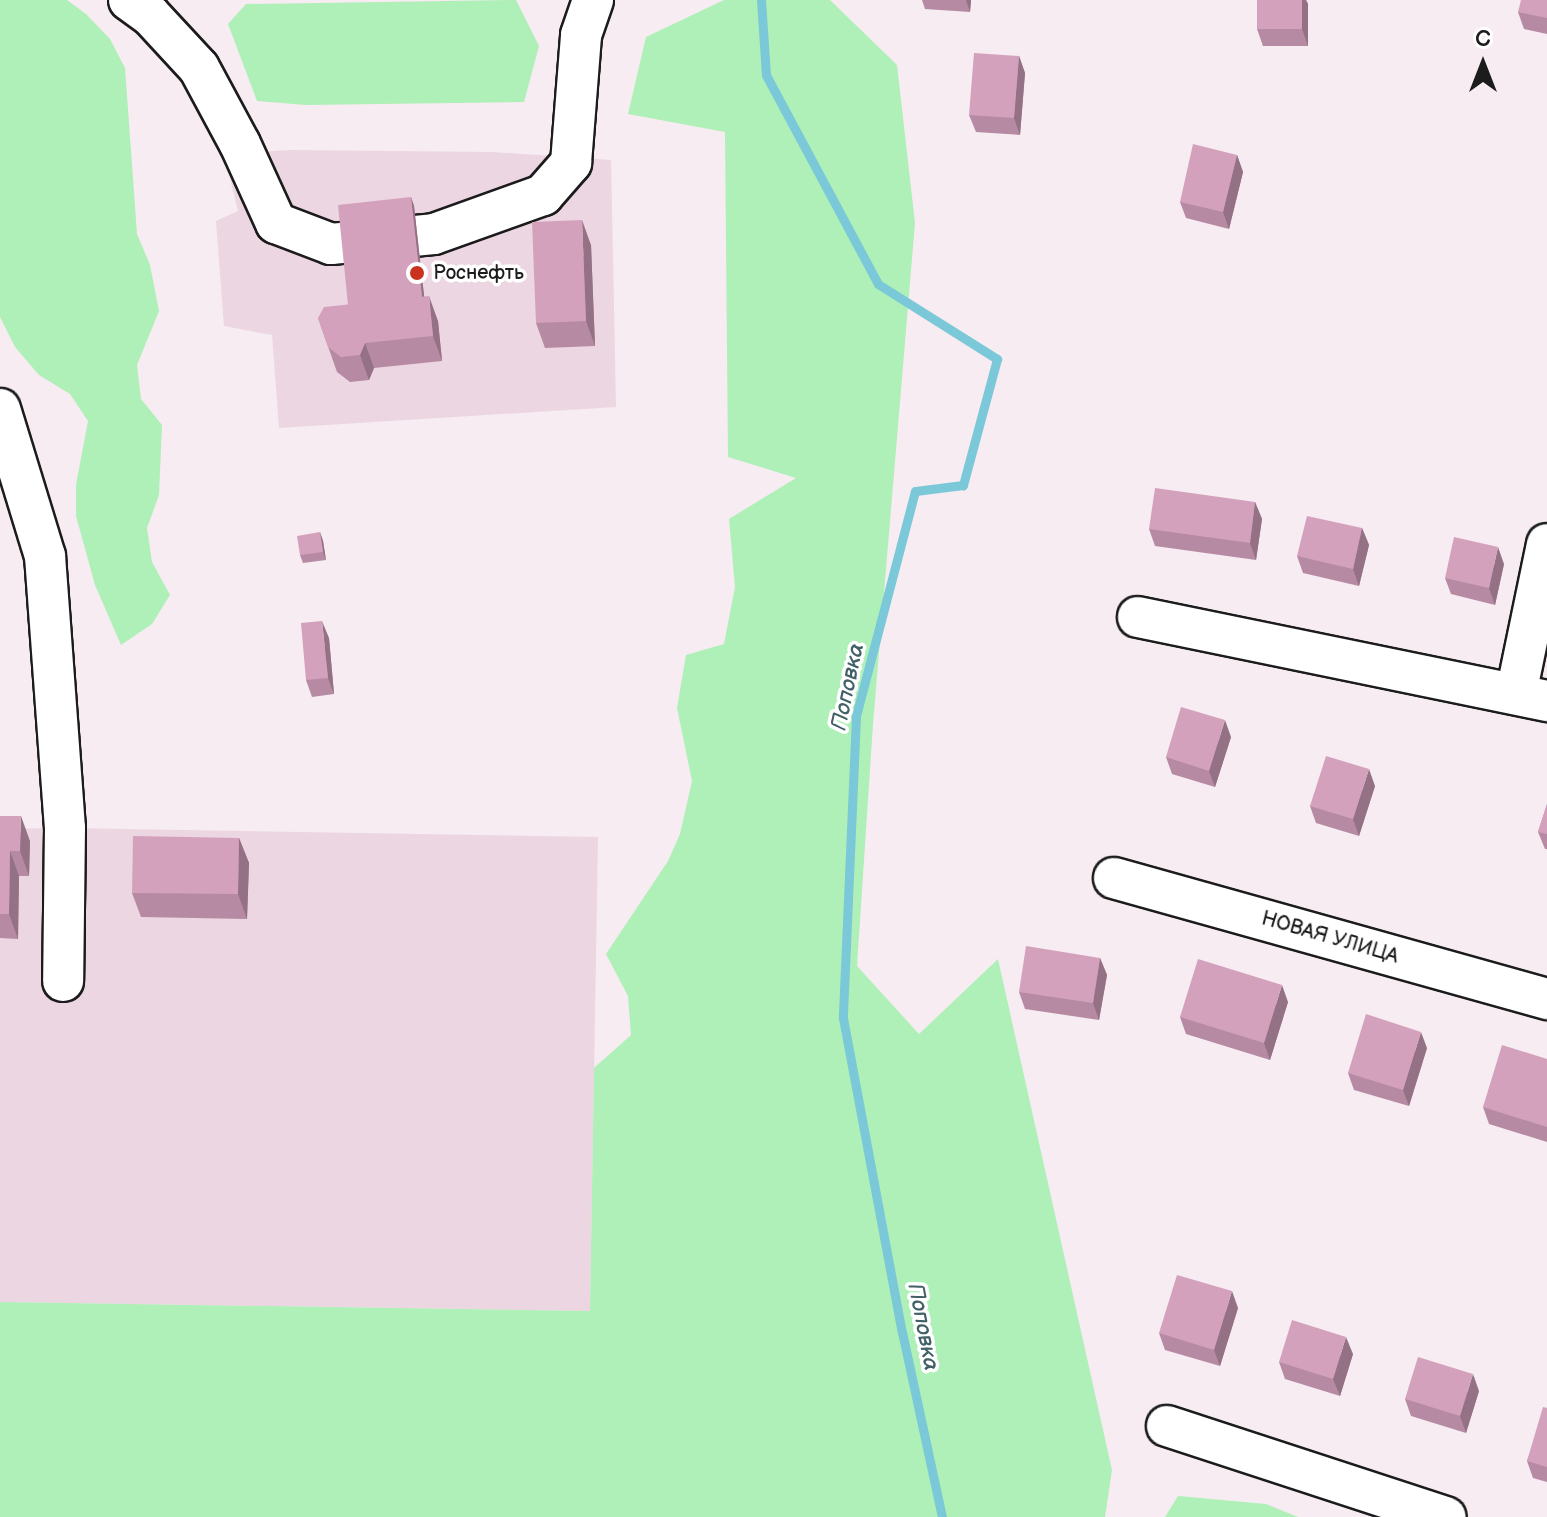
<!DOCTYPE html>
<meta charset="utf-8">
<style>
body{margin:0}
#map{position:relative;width:1547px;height:1517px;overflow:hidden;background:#f6ecf2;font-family:"Balsamiq Sans",sans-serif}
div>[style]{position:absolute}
.built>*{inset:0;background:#ecd6e2}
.green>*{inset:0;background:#afefb8}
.stream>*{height:9px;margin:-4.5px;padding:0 4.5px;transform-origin:4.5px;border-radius:4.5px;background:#7ac8d8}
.roads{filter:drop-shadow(2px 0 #1c1c1c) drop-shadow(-2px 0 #1c1c1c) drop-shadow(0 2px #1c1c1c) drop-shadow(0 -2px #1c1c1c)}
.minor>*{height:40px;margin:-20px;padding:0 20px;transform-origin:20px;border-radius:20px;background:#fff}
.wall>*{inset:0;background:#b68aa3}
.shaded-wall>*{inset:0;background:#947184}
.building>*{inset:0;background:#d4a1bd}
.dots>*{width:22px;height:22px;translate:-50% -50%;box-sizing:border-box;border:4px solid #fff;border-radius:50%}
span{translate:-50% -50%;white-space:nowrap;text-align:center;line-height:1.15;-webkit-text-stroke:7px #fff;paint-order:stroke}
.poi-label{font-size:20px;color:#1c1c1c}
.left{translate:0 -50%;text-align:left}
.street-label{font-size:20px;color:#1c1c1c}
.water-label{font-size:22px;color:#426167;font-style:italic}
.north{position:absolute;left:1443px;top:24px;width:80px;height:80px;-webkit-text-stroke:6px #fff;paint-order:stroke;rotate:0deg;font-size:22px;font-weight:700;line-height:32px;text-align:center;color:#1c1c1c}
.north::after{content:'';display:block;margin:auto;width:28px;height:36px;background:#1c1c1c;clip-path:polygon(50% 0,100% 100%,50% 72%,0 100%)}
</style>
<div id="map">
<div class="built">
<div style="clip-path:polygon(290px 150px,493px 152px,611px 160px,616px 407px,279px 428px,272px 335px,224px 326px,216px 221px,238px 211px,224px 154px)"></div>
<div style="clip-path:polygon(65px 828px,598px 837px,590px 1311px,0 1302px,0 829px)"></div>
</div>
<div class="green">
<div style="clip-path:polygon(0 0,67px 0,86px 14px,110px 39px,125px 68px,137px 234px,150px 265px,159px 311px,137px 365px,141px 399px,162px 425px,159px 495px,147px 528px,152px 562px,170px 595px,152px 624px,121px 645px,95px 585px,76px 516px,76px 485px,88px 421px,70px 394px,39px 375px,15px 347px,0 317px)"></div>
<div style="clip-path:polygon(516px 0,539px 46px,524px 102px,306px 105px,257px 101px,228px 24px,246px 4px)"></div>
<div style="clip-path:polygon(724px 0,830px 0,897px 65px,915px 223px,873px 724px,857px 966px,919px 1034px,998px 959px,1112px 1470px,1105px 1517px,0 1517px,0 1302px,590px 1311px,594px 1068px,631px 1035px,628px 996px,606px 954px,668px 861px,680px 834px,692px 781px,677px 708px,686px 655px,724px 644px,735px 587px,729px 519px,796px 478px,728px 457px,725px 132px,628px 114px,646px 37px)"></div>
<div style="clip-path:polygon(1178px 1496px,1266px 1504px,1298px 1517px,1165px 1517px)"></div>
</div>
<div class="stream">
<div style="left:761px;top:0;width:75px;rotate:86.2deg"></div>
<div style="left:766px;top:75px;width:237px;rotate:61.8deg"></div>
<div style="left:878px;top:284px;width:141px;rotate:32.2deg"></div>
<div style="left:997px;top:359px;width:131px;rotate:105.1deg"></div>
<div style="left:963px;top:485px;width:48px;rotate:172.9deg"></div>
<div style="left:915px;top:491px;width:233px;rotate:104.7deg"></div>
<div style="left:856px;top:716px;width:302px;rotate:92.5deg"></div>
<div style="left:843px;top:1018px;width:319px;rotate:79.4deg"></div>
<div style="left:902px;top:1332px;width:189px;rotate:77.8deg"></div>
</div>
<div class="roads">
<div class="minor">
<div style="left:129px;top:0;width:26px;rotate:36deg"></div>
<div style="left:150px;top:15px;width:72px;rotate:47.2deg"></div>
<div style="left:199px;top:68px;width:86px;rotate:61.7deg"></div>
<div style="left:240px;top:144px;width:87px;rotate:65.5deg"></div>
<div style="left:276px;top:223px;width:59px;rotate:20.9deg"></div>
<div style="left:331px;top:244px;width:103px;rotate:-5.5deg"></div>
<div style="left:434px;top:234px;width:116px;rotate:-19.7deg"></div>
<div style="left:543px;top:195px;width:43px;rotate:-48.8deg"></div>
<div style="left:571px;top:163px;width:128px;rotate:-85.5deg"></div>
<div style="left:581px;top:35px;width:37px;rotate:-71deg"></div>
<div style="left:0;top:409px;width:154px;rotate:73deg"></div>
<div style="left:45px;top:556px;width:273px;rotate:85.8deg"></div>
<div style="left:65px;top:828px;width:153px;rotate:90.7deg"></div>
<div style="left:1138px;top:617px;width:418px;rotate:11.6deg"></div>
<div style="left:1516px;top:694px;width:153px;rotate:-78.3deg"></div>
<div style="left:1114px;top:878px;width:450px;rotate:15.6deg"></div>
<div style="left:1167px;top:1426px;width:293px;rotate:18.1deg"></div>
</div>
</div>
<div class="wall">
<div style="clip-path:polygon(922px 0,971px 0,970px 12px,925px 9px)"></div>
<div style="clip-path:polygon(1257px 0,1306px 0,1308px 4px,1308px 46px,1263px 46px,1257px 29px)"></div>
<div style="clip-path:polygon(1547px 0,1547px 34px,1524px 29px,1518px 12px)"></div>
<div style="clip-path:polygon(1019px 56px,1025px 73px,1020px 135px,976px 132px,969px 115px)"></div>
<div style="clip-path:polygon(1237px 155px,1243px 172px,1229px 229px,1186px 218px,1180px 202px)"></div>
<div style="clip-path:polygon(411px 197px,414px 206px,424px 296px,438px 321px,442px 361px,374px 368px,369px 380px,350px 382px,337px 372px,318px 318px,348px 305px)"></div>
<div style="clip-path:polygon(591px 245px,595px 346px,545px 348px,536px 323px)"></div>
<div style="clip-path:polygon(1255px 502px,1262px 519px,1256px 560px,1155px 546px,1149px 529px)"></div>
<div style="clip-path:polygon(1362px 528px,1369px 545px,1359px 586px,1303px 573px,1297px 556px)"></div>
<div style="clip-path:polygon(320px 532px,323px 541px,326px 560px,303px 563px,300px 555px)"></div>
<div style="clip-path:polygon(1504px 564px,1495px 605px,1451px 594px,1445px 578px)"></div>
<div style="clip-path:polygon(329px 638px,334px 694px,312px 697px,306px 680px)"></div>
<div style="clip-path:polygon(1231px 737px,1215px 787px,1172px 774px,1166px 757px)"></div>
<div style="clip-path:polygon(1375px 786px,1359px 836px,1316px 823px,1310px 806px)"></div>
<div style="clip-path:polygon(1547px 804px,1547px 849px,1545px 849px,1538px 832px)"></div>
<div style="clip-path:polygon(0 816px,30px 841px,29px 876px,19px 876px,18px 939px,0 938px)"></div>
<div style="clip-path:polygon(239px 838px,249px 863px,247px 919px,141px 917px,132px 893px)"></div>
<div style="clip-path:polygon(1100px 958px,1107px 975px,1099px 1020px,1025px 1009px,1019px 992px)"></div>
<div style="clip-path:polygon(1288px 1002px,1270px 1060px,1186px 1034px,1180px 1017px)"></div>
<div style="clip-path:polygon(1427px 1048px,1409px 1106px,1354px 1090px,1348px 1073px)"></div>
<div style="clip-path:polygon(1547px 1059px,1547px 1142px,1489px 1124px,1483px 1107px)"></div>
<div style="clip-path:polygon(1238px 1308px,1220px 1366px,1165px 1350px,1159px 1333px)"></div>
<div style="clip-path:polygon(1353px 1354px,1340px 1396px,1285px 1379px,1279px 1362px)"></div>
<div style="clip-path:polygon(1479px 1391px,1466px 1433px,1411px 1416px,1405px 1399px)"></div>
<div style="clip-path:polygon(1547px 1408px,1547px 1482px,1533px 1478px,1527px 1461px)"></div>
</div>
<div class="shaded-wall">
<div style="clip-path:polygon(966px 0,971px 0,970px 12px)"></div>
<div style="clip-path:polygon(1302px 0,1306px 0,1308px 4px,1308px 46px,1302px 29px)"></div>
<div style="clip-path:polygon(1019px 56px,1025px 73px,1020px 135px,1014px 118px)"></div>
<div style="clip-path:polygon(1237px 155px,1243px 172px,1229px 229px,1223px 212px)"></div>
<div style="clip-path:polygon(411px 197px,414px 206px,427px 322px,424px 314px)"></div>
<div style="clip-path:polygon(582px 220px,591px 245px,595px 346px,586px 321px)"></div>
<div style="clip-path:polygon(429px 296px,438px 321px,442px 361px,433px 336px)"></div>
<div style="clip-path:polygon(365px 343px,374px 368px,369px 380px,360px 355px)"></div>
<div style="clip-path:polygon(1255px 502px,1262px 519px,1256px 560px,1250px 543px)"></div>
<div style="clip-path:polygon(1362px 528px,1369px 545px,1359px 586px,1353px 569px)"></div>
<div style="clip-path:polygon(320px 532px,323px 541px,326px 560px,323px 552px)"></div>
<div style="clip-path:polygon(1498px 547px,1504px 564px,1495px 605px,1489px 588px)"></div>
<div style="clip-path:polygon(322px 621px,329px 638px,334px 694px,328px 678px)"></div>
<div style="clip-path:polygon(1225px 720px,1231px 737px,1215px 787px,1209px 771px)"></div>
<div style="clip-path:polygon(1369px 769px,1375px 786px,1359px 836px,1353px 819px)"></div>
<div style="clip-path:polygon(21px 816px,30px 841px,29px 876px,20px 851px)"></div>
<div style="clip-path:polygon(239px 838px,249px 863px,247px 919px,238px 894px)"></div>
<div style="clip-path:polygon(10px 851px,19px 876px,18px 939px,9px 914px)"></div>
<div style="clip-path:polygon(1100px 958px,1107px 975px,1099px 1020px,1093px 1003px)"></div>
<div style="clip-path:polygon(1282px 985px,1288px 1002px,1270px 1060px,1264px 1043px)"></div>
<div style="clip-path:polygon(1421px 1032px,1427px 1048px,1409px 1106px,1403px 1090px)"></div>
<div style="clip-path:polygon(1232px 1291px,1238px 1308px,1220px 1366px,1214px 1350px)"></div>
<div style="clip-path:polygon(1346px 1337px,1353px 1354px,1340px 1396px,1333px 1379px)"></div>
<div style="clip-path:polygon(1473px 1374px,1479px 1391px,1466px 1433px,1460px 1416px)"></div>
</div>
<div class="building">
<div style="clip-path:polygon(1257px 0,1302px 0,1302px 29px,1257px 29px)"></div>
<div style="clip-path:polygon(1521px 0,1547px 0,1547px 18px,1518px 12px)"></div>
<div style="clip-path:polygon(974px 53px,1019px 56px,1014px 118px,969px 115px)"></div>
<div style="clip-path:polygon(1193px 144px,1237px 155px,1223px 212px,1180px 202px)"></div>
<div style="clip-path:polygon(411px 197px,422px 297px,348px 305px,338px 205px)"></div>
<div style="clip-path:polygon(582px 220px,586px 321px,536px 323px,532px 222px)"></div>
<div style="clip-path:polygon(429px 296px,433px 336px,365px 343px,360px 355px,341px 357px,328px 347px,318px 318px,324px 307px)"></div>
<div style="clip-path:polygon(1155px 488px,1255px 502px,1250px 543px,1149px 529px)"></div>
<div style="clip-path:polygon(1307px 516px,1362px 528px,1353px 569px,1297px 556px)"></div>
<div style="clip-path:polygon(320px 532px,323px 552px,300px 555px,297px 536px)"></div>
<div style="clip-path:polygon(1454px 537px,1498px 547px,1489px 588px,1445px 578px)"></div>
<div style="clip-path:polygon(322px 621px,328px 678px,306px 680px,301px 623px)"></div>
<div style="clip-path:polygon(1181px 707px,1225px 720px,1209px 771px,1166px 757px)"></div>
<div style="clip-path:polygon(1326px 756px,1369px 769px,1353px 819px,1310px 806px)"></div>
<div style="clip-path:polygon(1547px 804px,1547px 834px,1538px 832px)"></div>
<div style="clip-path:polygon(0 816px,21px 816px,20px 851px,10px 851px,9px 914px,0 914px)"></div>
<div style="clip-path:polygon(133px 836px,239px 838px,238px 894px,132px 893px)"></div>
<div style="clip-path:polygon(1026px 946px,1100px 958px,1093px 1003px,1019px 992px)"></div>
<div style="clip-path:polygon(1198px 959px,1282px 985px,1264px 1043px,1180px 1017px)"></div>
<div style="clip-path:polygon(1366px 1014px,1421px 1032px,1403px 1090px,1348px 1073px)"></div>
<div style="clip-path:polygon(1502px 1045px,1547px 1059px,1547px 1127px,1483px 1107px)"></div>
<div style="clip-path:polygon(1177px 1275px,1232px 1291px,1214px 1350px,1159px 1333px)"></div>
<div style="clip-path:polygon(1292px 1320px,1346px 1337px,1333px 1379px,1279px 1362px)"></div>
<div style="clip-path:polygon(1418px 1357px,1473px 1374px,1460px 1416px,1405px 1399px)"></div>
<div style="clip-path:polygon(1543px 1407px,1547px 1408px,1547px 1467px,1527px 1461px)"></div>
</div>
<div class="dots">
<div style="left:417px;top:273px;background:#c8321e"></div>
</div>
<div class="poi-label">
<span class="left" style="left:433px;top:273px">Роснефть</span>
</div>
<div class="street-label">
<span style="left:1330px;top:938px;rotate:16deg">НОВАЯ УЛИЦА</span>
</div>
<div class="water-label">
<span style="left:848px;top:687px;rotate:-78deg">Поповка</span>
<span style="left:923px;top:1327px;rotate:79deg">Поповка</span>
</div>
<div class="north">С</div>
</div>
